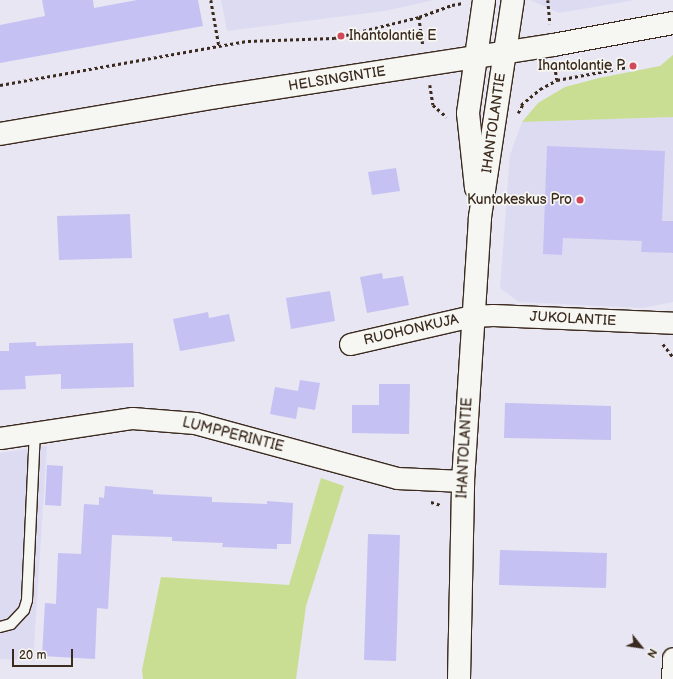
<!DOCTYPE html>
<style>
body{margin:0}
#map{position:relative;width:673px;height:679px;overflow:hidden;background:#e7e6f2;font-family:"Balsamiq Sans",sans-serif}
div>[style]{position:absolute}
.built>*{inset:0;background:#dddbf2}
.green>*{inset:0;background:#cade93}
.building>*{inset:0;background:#c5c1f3}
.path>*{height:2.5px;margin-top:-1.25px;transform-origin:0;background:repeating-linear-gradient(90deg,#3b2a1e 0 3px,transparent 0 6px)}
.roads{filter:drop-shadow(1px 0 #3b2a1e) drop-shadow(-1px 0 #3b2a1e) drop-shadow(0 1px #3b2a1e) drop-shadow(0 -1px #3b2a1e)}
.service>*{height:10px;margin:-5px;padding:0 5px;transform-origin:5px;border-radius:5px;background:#f6f6f2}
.minor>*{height:21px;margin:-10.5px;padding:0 10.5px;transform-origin:10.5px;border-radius:10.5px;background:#f6f6f2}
.tertiary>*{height:22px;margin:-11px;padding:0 11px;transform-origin:11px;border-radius:11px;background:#f6f6f2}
.secondary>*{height:22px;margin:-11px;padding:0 11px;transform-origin:11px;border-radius:11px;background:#f6f6f2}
.dots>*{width:11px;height:11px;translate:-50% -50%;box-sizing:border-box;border:2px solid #f6f6f2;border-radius:50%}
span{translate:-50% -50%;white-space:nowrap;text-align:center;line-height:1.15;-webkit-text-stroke:3.5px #f6f6f2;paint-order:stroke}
.poi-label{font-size:14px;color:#3b2a1e}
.left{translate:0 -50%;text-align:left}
.right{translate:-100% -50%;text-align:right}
.street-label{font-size:14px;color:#3b2a1e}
.north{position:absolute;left:621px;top:627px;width:40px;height:40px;-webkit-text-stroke:3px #f6f6f2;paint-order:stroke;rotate:120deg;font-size:11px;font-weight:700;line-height:16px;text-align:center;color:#3b2a1e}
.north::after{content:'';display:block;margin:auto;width:14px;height:18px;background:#3b2a1e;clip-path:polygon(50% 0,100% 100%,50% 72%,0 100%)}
.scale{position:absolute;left:12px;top:649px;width:61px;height:18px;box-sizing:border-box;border:2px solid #3b2a1e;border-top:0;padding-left:5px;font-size:12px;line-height:14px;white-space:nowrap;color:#3b2a1e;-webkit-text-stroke:3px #f6f6f2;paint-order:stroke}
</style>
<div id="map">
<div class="built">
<div style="clip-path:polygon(221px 0,434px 0,385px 11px,227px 31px)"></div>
<div style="clip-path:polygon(530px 0,635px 0,559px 13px)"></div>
<div style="clip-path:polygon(673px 117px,673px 302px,643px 308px,519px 302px,500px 288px,510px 155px,522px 122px)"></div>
<div style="clip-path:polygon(47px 446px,33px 660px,0 659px,0 453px)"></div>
</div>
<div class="green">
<div style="clip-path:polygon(673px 55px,673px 117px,522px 122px,538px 103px,565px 87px,599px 78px,660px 66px)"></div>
<div style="clip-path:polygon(321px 478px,344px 486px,306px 606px,296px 679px,143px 679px,142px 670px,161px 577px,289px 585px)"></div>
</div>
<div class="building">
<div style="clip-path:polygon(42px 0,93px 0,94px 8px,137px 0,198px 0,203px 26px,0 63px,0 25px,45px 16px)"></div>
<div style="clip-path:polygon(547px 146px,665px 151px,662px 221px,673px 221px,673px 253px,641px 252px,642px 241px,563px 238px,562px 255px,543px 254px)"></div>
<div style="clip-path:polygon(396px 168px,400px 191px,372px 195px,368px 172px)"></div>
<div style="clip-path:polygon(130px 214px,132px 258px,59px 260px,57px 216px)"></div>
<div style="clip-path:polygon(382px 273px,383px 279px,403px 276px,409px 305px,367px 313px,360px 277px)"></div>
<div style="clip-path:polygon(330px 291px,335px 321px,291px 329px,286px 298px)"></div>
<div style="clip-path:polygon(208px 312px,209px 318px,229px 314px,235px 341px,180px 351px,173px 319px)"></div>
<div style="clip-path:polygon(36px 342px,36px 346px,133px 343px,134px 387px,61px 389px,61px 374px,25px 376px,26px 389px,0 390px,0 351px,9px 351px,9px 343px)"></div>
<div style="clip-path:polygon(300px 380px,320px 383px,315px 410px,298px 407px,296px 419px,270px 414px,275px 387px,298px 391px)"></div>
<div style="clip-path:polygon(379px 384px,410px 384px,409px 434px,352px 433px,352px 405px,379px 405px)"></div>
<div style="clip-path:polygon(505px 403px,611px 406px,611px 440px,504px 438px)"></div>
<div style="clip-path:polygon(47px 465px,63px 466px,61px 506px,45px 505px)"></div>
<div style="clip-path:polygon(105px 486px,153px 490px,153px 494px,212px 497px,212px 502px,267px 504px,267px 501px,293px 503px,291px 544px,277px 544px,277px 549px,222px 547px,223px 543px,172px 541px,172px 537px,112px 535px,108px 609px,97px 608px,95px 659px,42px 656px,45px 603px,56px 604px,58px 553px,81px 554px,84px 504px,99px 505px,99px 497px,104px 498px)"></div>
<div style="clip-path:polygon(368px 534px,400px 535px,396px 661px,364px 660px)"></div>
<div style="clip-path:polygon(500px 550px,607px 553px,606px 588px,499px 585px)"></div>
</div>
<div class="path">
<div style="left:211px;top:0;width:47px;rotate:80.1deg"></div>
<div style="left:548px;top:0;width:24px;rotate:85deg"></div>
<div style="left:419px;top:17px;width:28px;rotate:82deg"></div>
<div style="left:555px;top:66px;width:14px;rotate:82deg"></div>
<div style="left:0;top:85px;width:252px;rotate:-10.1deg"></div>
<div style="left:248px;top:41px;width:86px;rotate:-2deg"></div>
<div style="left:334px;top:38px;width:88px;rotate:-13.9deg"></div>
<div style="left:419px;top:17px;width:35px;rotate:-20deg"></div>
<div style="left:452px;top:5px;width:11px;rotate:-10deg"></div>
<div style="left:430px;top:85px;width:20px;rotate:81deg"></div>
<div style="left:433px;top:105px;width:18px;rotate:41deg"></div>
<div style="left:521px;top:105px;width:25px;rotate:-40deg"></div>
<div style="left:540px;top:89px;width:19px;rotate:-28deg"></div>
<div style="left:557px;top:80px;width:77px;rotate:-10.4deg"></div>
<div style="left:518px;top:113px;width:10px;rotate:-61deg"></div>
<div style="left:663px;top:344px;width:16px;rotate:52deg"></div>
<div style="left:431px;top:502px;width:10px;rotate:17deg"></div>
</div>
<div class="roads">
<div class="service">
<div style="left:0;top:627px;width:11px;rotate:-15deg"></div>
<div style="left:11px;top:624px;width:19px;rotate:-47deg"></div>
<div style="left:24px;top:610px;width:10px;rotate:-73deg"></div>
<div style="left:27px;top:600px;width:167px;rotate:-87.3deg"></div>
</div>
<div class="minor">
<div style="left:350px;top:344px;width:125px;rotate:-12.9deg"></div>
<div style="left:472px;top:316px;width:21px;rotate:-3deg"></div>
<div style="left:493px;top:315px;width:180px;rotate:2.5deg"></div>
<div style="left:0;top:438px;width:134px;rotate:-8.6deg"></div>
<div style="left:132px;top:418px;width:63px;rotate:4.5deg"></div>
<div style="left:195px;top:423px;width:209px;rotate:15.2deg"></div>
<div style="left:397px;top:478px;width:66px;rotate:2.6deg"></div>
<div style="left:672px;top:679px;width:21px;rotate:-87deg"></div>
</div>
<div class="tertiary">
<div style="left:476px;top:188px;width:75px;rotate:-96.1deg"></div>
<div style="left:468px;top:113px;width:114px;rotate:-81.9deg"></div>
<div style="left:459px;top:679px;width:198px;rotate:-88.8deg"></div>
<div style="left:463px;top:481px;width:265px;rotate:-86.3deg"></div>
<div style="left:480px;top:217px;width:219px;rotate:-81.4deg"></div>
</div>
<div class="secondary">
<div style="left:0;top:134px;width:220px;rotate:-9.7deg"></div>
<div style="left:217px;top:97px;width:340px;rotate:-8.8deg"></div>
<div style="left:553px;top:45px;width:122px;rotate:-10.4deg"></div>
</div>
</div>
<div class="dots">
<div style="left:341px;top:36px;background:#d1495b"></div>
<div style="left:633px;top:66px;background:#d1495b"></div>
<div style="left:580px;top:200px;background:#d1495b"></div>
</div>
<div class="poi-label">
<span class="left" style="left:349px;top:36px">Ihantolantie E</span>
<span class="right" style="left:625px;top:66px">Ihantolantie P</span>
<span class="right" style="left:572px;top:200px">Kuntokeskus Pro</span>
</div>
<div class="street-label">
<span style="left:337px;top:79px;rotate:-9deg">HELSINGINTIE</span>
<span style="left:494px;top:123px;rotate:-82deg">IHANTOLANTIE</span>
<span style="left:573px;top:319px;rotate:3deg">JUKOLANTIE</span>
<span style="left:411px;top:330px;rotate:-13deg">RUOHONKUJA</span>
<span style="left:233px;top:435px;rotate:14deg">LUMPPERINTIE</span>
<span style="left:465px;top:448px;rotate:-87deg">IHANTOLANTIE</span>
</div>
<div class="north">N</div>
<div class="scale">20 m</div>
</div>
